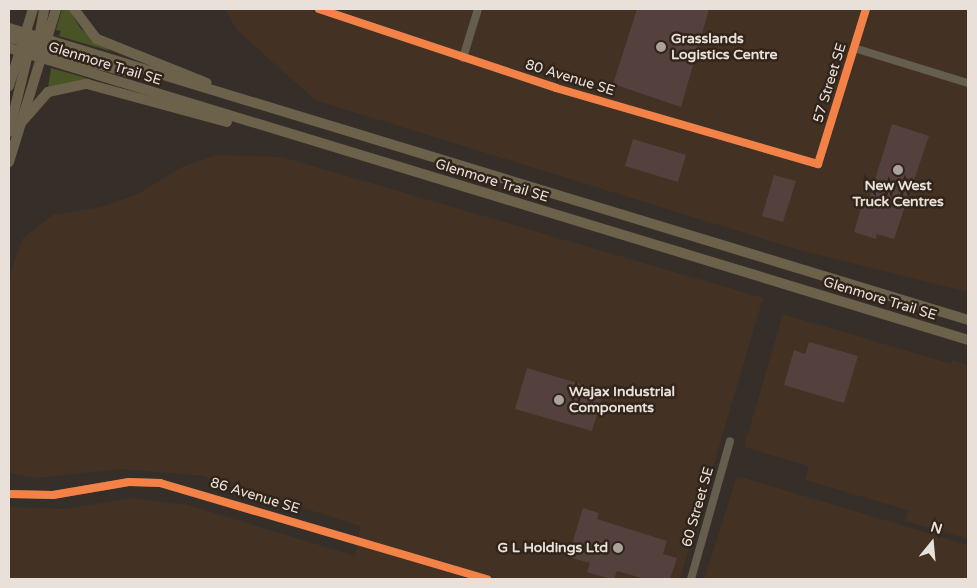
<!DOCTYPE html>
<style>
body{margin:0}
#map{position:relative;width:977px;height:588px;overflow:hidden;background:#362f29;font-family:"Varela Round",sans-serif}
div>[style]{position:absolute}
.built>*{inset:0;background:#433124}
.green>*{inset:0;background:#495426}
.building>*{inset:0;background:#54413e}
.minor>*{height:8px;margin:-4px;padding:0 4px;transform-origin:4px;border-radius:4px;background:#655d4d}
.major>*{height:10px;margin:-5px;padding:0 5px;transform-origin:5px;border-radius:5px;background:#6c624c}
.cycleway>*{height:8px;margin:-4px;padding:0 4px;transform-origin:4px;border-radius:4px;background:#f48246}
.dots>*{width:14px;height:14px;translate:-50% -50%;box-sizing:border-box;border:2px solid #31241a;border-radius:50%}
span{translate:-50% -50%;white-space:nowrap;text-align:center;line-height:1.15;-webkit-text-stroke:5px #31241a;paint-order:stroke}
.poi-label{font-size:14px;color:#e9e0d9;font-weight:700}
.left{translate:0 -50%;text-align:left}
.right{translate:-100% -50%;text-align:right}
.street-label{font-size:14px;color:#e9e0d9}
.frame{position:absolute;inset:0;border:10px solid #e9e0d9;pointer-events:none}
.north{position:absolute;left:907px;top:518px;width:50px;height:50px;-webkit-text-stroke:4px #31241a;paint-order:stroke;rotate:17deg;font-size:14px;font-weight:700;line-height:20px;text-align:center;color:#e9e0d9}
.north::after{content:'';display:block;margin:auto;width:18px;height:22px;background:#e9e0d9;clip-path:polygon(50% 0,100% 100%,50% 72%,0 100%)}
</style>
<div id="map">
<div class="built">
<div style="clip-path:polygon(225px 9px,968px 9px,968px 292px,796px 249px,315px 100px,236px 29px)"></div>
<div style="clip-path:polygon(217px 155px,282px 157px,763px 298px,680px 579px,9px 579px,9px 507px,66px 509px,131px 498px,188px 505px,355px 556px,360px 526px,204px 476px,121px 469px,35px 478px,9px 473px,9px 279px,22px 239px,53px 215px,101px 207px,136px 195px,182px 167px)"></div>
<div style="clip-path:polygon(783px 314px,951px 364px,953px 360px,968px 365px,968px 539px,905px 521px,908px 510px,805px 480px,809px 466px,744px 447px)"></div>
<div style="clip-path:polygon(737px 476px,968px 545px,968px 579px,704px 579px)"></div>
</div>
<div class="green">
<div style="clip-path:polygon(62px 9px,69px 9px,80px 28px,110px 51px,59px 36px,61px 31px,56px 30px)"></div>
<div style="clip-path:polygon(51px 68px,86px 78px,86px 81px,48px 88px)"></div>
</div>
<div class="building">
<div style="clip-path:polygon(637px 9px,709px 9px,681px 107px,613px 84px)"></div>
<div style="clip-path:polygon(892px 124px,929px 136px,894px 239px,877px 234px,876px 239px,854px 232px,862px 205px,867px 206px)"></div>
<div style="clip-path:polygon(633px 139px,686px 155px,678px 182px,625px 166px)"></div>
<div style="clip-path:polygon(774px 175px,796px 181px,783px 222px,762px 216px)"></div>
<div style="clip-path:polygon(809px 342px,858px 356px,844px 403px,784px 385px,794px 350px,805px 354px)"></div>
<div style="clip-path:polygon(527px 368px,604px 391px,592px 431px,515px 409px)"></div>
<div style="clip-path:polygon(583px 508px,599px 513px,597px 519px,667px 541px,663px 554px,677px 558px,670px 579px,645px 579px,617px 571px,614px 579px,610px 579px,587px 572px,590px 563px,568px 557px)"></div>
</div>
<div class="minor">
<div style="left:319px;top:9px;width:250px;rotate:18.4deg"></div>
<div style="left:556px;top:88px;width:273px;rotate:16.2deg"></div>
<div style="left:818px;top:164px;width:162px;rotate:-72.8deg"></div>
<div style="left:854px;top:48px;width:119px;rotate:17.1deg"></div>
<div style="left:463px;top:58px;width:51px;rotate:-73deg"></div>
<div style="left:9px;top:494px;width:44px;rotate:1.3deg"></div>
<div style="left:53px;top:495px;width:77px;rotate:-9.7deg"></div>
<div style="left:129px;top:482px;width:31px;rotate:2deg"></div>
<div style="left:160px;top:483px;width:341px;rotate:16.4deg"></div>
<div style="left:691px;top:579px;width:143px;rotate:-74.2deg"></div>
</div>
<div class="major">
<div style="left:74px;top:9px;width:38px;rotate:53deg"></div>
<div style="left:97px;top:39px;width:118px;rotate:21.8deg"></div>
<div style="left:9px;top:28px;width:1002px;rotate:16.93deg"></div>
<div style="left:9px;top:38px;width:20px;rotate:11deg"></div>
<div style="left:38px;top:44px;width:36px;rotate:-80deg"></div>
<div style="left:9px;top:48px;width:1002px;rotate:16.93deg"></div>
<div style="left:38px;top:50px;width:98px;rotate:13.6deg"></div>
<div style="left:9px;top:86px;width:81px;rotate:-72.7deg"></div>
<div style="left:21px;top:123px;width:41px;rotate:-48.9deg"></div>
<div style="left:48px;top:92px;width:40px;rotate:-12deg"></div>
<div style="left:87px;top:84px;width:145px;rotate:15.2deg"></div>
<div style="left:9px;top:132px;width:93px;rotate:-76.3deg"></div>
<div style="left:31px;top:42px;width:11px;rotate:-124deg"></div>
<div style="left:9px;top:162px;width:160px;rotate:-72.9deg"></div>
</div>
<div class="cycleway">
<div style="left:319px;top:9px;width:250px;rotate:18.4deg"></div>
<div style="left:556px;top:88px;width:273px;rotate:16.2deg"></div>
<div style="left:818px;top:164px;width:162px;rotate:-72.8deg"></div>
<div style="left:9px;top:494px;width:44px;rotate:1.3deg"></div>
<div style="left:53px;top:495px;width:77px;rotate:-9.7deg"></div>
<div style="left:129px;top:482px;width:31px;rotate:2deg"></div>
<div style="left:160px;top:483px;width:341px;rotate:16.4deg"></div>
</div>
<div class="dots">
<div style="left:661px;top:47px;background:#aaa29b"></div>
<div style="left:898px;top:170px;background:#aaa29b"></div>
<div style="left:559px;top:400px;background:#aaa29b"></div>
<div style="left:618px;top:548px;background:#aaa29b"></div>
</div>
<div class="poi-label">
<span class="left" style="left:671px;top:47px">Grasslands<br>Logistics Centre</span>
<span style="left:898px;top:194px">New West<br>Truck Centres</span>
<span class="left" style="left:569px;top:400px">Wajax Industrial<br>Components</span>
<span class="right" style="left:608px;top:548px">G L Holdings Ltd</span>
</div>
<div class="street-label">
<span style="left:105px;top:64px;rotate:17deg">Glenmore Trail SE</span>
<span style="left:570px;top:78px;rotate:17deg">80 Avenue SE</span>
<span style="left:830px;top:83px;rotate:-73deg">57 Street SE</span>
<span style="left:492px;top:181px;rotate:17deg">Glenmore Trail SE</span>
<span style="left:880px;top:299px;rotate:17deg">Glenmore Trail SE</span>
<span style="left:255px;top:496px;rotate:17deg">86 Avenue SE</span>
<span style="left:698px;top:507px;rotate:-74deg">60 Street SE</span>
</div>
<div class="frame"></div>
<div class="north">N</div>
</div>
